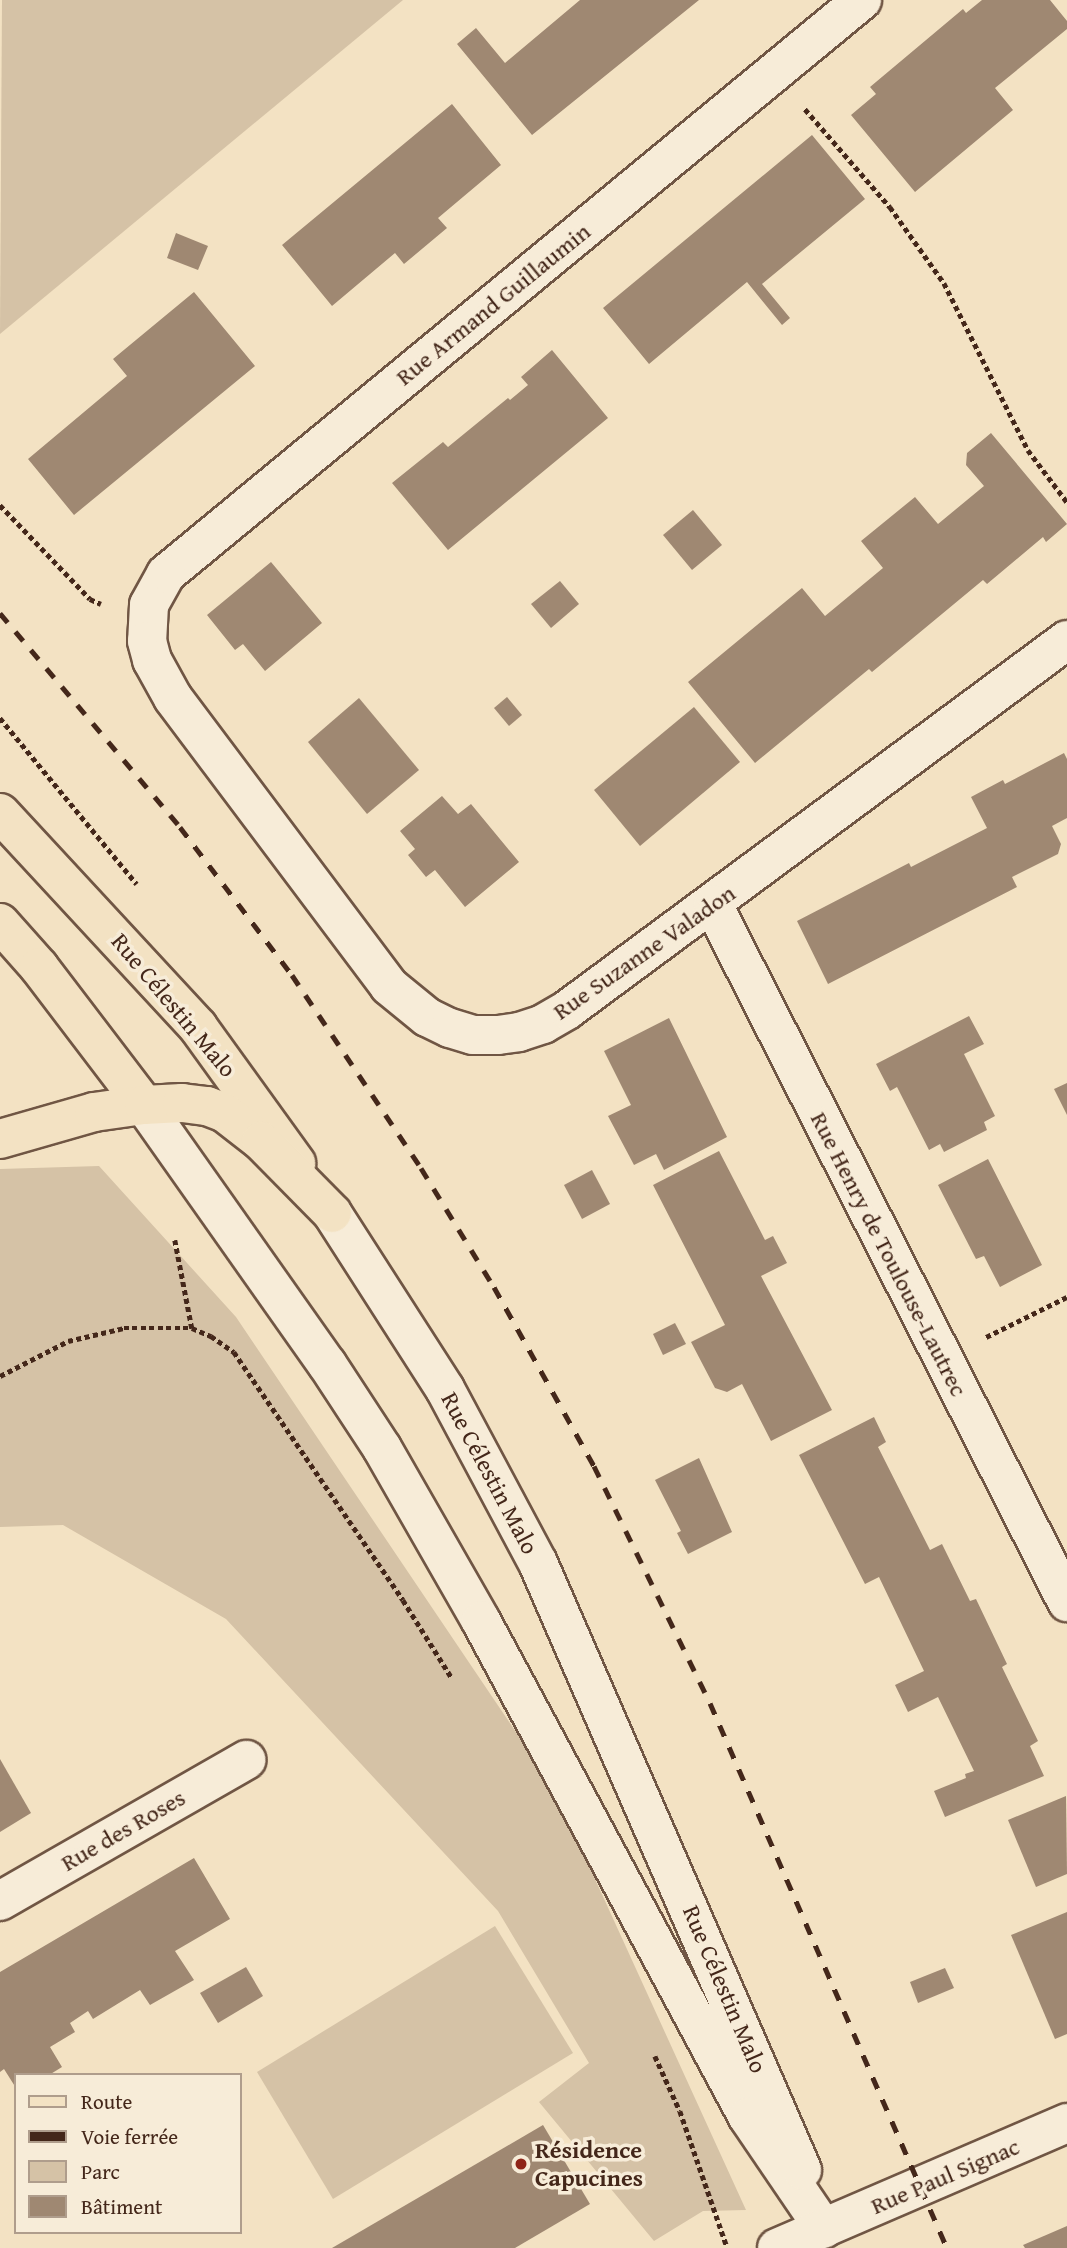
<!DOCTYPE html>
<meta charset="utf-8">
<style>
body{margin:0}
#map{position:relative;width:1067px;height:2248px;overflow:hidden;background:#f3e2c3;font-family:"Gentium Book Plus",serif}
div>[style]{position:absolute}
.green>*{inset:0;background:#d5c2a6}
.building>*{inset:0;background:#9f8872}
.path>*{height:4.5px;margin-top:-2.25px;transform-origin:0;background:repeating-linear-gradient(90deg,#44271a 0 5px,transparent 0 8.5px)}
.roads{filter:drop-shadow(2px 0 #705644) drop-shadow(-2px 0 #705644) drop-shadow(0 2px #705644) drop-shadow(0 -2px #705644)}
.minor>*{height:38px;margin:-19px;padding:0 19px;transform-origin:19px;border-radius:19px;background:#f7ecd8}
.major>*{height:38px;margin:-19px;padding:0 19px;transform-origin:19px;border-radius:19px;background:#f3e2c3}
.highway>*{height:38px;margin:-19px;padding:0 19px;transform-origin:19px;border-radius:19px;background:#f3e2c3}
.rail>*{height:5px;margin-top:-2.5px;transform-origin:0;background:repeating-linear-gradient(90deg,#44271a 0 12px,transparent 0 24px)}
.dots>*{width:19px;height:19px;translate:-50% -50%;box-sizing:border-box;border:4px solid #f7ecd8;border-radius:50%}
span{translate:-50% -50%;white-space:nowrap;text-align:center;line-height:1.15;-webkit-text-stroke:7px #f7ecd8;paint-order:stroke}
.street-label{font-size:24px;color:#44271a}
.poi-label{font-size:24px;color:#44271a;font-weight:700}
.left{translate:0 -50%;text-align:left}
.legend{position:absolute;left:14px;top:2073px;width:228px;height:161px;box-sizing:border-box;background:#f7ecd8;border:2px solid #af9d8c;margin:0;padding:9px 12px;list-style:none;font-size:21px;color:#44271a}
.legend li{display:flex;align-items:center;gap:14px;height:35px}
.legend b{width:35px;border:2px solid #af9d8c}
</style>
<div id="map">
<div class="green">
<div style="clip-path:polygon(2px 0,403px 0,0 334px)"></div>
<div style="clip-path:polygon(99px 1166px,236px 1317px,553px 1787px,746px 2210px,703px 2211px,654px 2241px,539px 2102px,589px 2063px,498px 1911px,226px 1619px,63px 1525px,0 1527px,0 1169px)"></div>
<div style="clip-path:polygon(495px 1926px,573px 2053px,333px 2199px,257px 2072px)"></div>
</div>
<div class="building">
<div style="clip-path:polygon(580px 0,699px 0,532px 135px,457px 44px,476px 28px,505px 63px)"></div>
<div style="clip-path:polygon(982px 0,1050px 0,1067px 21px,1067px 29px,995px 88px,1013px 110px,915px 192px,851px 115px,876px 94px,870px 87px,963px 9px,966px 13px)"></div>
<div style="clip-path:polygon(452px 104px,501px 165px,438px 218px,447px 228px,404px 264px,395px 253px,332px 306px,282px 245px)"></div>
<div style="clip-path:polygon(812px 135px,865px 199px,762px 284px,790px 318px,782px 325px,747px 282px,649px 364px,603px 308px)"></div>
<div style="clip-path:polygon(176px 233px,208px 246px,198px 270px,167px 258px)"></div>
<div style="clip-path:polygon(194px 292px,255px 366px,74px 515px,28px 459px,127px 376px,113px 359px)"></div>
<div style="clip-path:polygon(552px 350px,608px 418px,448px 550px,392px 483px,443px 442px,448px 447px,508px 398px,510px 400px,528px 385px,521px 377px)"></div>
<div style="clip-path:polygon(991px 433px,1067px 524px,1046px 542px,1043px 537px,987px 584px,983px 580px,872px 672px,869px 669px,755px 763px,688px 682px,802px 588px,825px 616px,883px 568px,861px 541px,915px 497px,938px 524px,984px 486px,966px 465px,967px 453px)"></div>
<div style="clip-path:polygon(693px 510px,722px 545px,692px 570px,663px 535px)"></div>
<div style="clip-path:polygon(271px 562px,322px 623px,265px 671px,243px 644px,235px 650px,207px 615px)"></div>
<div style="clip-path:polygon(560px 581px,579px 604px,551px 628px,531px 604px)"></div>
<div style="clip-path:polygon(507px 697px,522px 715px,509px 726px,494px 708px)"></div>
<div style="clip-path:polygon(359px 698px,419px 770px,367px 814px,308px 742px)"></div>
<div style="clip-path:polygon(694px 707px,740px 762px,640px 846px,594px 790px)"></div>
<div style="clip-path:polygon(1064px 753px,1067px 759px,1067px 818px,1052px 826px,1061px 844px,1058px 854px,1012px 877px,1017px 887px,828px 984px,797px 921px,909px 863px,911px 867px,987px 828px,971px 797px,1003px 780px,1005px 784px)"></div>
<div style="clip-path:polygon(442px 796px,458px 814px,471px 804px,519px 862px,465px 907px,435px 870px,426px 877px,408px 855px,415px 849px,400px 831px)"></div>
<div style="clip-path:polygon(969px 1016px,984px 1044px,964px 1054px,995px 1116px,984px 1122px,987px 1130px,944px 1152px,940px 1144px,929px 1150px,897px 1087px,890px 1091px,876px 1064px)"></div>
<div style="clip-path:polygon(669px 1018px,727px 1137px,664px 1170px,656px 1154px,634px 1165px,608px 1116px,631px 1105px,604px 1051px)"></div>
<div style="clip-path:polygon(1067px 1083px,1067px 1115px,1054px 1089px)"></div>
<div style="clip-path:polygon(719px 1151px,765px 1240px,773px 1236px,787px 1263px,761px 1276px,832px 1410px,771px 1441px,742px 1384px,727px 1392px,715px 1388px,691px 1342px,725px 1325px,653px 1185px)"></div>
<div style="clip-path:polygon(988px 1159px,1042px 1265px,1000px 1287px,984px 1256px,976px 1259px,938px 1185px)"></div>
<div style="clip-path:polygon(592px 1170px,610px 1204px,582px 1219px,564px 1185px)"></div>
<div style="clip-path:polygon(675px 1323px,686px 1344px,663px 1355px,653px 1334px)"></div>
<div style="clip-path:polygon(874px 1417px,886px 1442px,878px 1447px,930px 1550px,942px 1544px,970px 1601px,976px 1599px,1007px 1664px,1002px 1667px,1038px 1741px,1030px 1746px,1044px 1776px,945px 1817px,934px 1791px,966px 1778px,965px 1774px,974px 1771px,938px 1697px,908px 1712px,895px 1685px,924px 1671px,879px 1577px,865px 1584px,799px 1455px)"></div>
<div style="clip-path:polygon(699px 1458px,732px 1532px,688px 1554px,677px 1533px,681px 1531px,655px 1480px)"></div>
<div style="clip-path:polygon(0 1759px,31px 1813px,0 1832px)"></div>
<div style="clip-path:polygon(1066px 1796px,1067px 1874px,1036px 1887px,1008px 1820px)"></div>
<div style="clip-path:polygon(194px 1858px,230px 1919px,175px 1951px,194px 1980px,150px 2005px,140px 1990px,93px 2019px,88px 2011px,70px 2023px,75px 2032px,50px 2047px,62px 2067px,49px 2075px,16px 2075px,16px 2088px,4px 2069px,0 2072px,0 1972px)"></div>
<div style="clip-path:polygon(1067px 1912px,1067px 2034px,1055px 2039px,1011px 1935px)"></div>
<div style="clip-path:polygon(246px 1967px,263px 1996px,218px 2023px,200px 1993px)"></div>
<div style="clip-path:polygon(945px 1968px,954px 1988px,918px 2003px,910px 1982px)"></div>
<div style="clip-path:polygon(543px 2125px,590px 2204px,515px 2248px,332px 2248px)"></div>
<div style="clip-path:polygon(1067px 2226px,1067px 2248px,1025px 2248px,1023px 2245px)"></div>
</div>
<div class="path">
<div style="left:805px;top:109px;width:130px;rotate:49.1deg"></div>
<div style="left:890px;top:207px;width:93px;rotate:54.6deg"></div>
<div style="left:944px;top:283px;width:187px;rotate:63.3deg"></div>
<div style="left:1028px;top:450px;width:65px;rotate:53.1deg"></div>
<div style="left:0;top:505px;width:130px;rotate:46.2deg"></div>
<div style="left:90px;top:599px;width:12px;rotate:24deg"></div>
<div style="left:0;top:718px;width:215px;rotate:50.5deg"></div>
<div style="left:175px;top:1240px;width:90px;rotate:79.1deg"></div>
<div style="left:986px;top:1337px;width:90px;rotate:-26.3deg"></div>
<div style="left:0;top:1376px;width:76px;rotate:-27.2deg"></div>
<div style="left:68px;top:1341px;width:57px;rotate:-13.1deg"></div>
<div style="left:124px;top:1328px;width:68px"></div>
<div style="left:192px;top:1328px;width:21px;rotate:23deg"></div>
<div style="left:211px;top:1336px;width:28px;rotate:35deg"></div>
<div style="left:234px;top:1352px;width:300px;rotate:55.7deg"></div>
<div style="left:403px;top:1600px;width:92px;rotate:57.9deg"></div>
<div style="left:655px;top:2056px;width:60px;rotate:65.6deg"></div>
<div style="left:680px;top:2111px;width:144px;rotate:70.9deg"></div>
</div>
<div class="roads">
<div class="minor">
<div style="left:862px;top:0;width:902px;rotate:140.49deg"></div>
<div style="left:166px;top:574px;width:35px;rotate:119deg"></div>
<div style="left:149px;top:605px;width:36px;rotate:93deg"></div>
<div style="left:147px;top:641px;width:20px;rotate:75deg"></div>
<div style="left:152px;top:660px;width:43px;rotate:61.1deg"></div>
<div style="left:173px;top:698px;width:360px;rotate:53.1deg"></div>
<div style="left:389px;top:986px;width:49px;rotate:39.2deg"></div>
<div style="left:427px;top:1017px;width:25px;rotate:26deg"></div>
<div style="left:450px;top:1028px;width:24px;rotate:17deg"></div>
<div style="left:473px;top:1035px;width:25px"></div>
<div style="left:498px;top:1035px;width:21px;rotate:-8deg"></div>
<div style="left:519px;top:1032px;width:25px;rotate:-18deg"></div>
<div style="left:543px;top:1024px;width:28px;rotate:-30deg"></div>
<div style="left:567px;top:1010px;width:622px;rotate:-36.5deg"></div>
<div style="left:713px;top:905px;width:782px;rotate:63.07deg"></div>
<div style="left:144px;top:1105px;width:317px;rotate:54.8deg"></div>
<div style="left:327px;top:1364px;width:100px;rotate:56.8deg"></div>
<div style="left:382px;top:1448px;width:199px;rotate:60.2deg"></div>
<div style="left:481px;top:1621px;width:563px;rotate:61.71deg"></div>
<div style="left:748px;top:2117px;width:135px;rotate:55.8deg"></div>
<div style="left:332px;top:1213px;width:209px;rotate:57.3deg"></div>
<div style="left:445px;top:1389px;width:197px;rotate:61.9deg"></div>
<div style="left:538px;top:1563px;width:662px;rotate:66.49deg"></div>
<div style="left:0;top:1901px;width:284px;rotate:-29.8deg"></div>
<div style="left:777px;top:2248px;width:316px;rotate:-23.3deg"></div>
</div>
<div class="major">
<div style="left:0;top:813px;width:292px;rotate:47.2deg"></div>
<div style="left:198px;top:1027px;width:168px;rotate:54.2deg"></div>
<div style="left:0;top:923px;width:59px;rotate:48.4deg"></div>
<div style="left:39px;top:967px;width:173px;rotate:52.7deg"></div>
</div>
<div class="highway">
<div style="left:0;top:1139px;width:98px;rotate:-16deg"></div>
<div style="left:94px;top:1112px;width:50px;rotate:-8deg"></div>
<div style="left:144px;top:1105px;width:38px;rotate:-3deg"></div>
<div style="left:182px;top:1103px;width:25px;rotate:7deg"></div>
<div style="left:207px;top:1106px;width:19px;rotate:21deg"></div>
<div style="left:225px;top:1113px;width:46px;rotate:37.9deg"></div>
<div style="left:261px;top:1141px;width:101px;rotate:45.4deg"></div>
</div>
</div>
<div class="rail">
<div style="left:0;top:613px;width:280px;rotate:49.9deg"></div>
<div style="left:180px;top:827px;width:186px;rotate:52.9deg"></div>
<div style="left:292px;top:975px;width:232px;rotate:56.2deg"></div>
<div style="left:421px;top:1168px;width:140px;rotate:58.5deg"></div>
<div style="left:494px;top:1287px;width:205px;rotate:60.8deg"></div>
<div style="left:594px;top:1466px;width:264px;rotate:63.9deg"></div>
<div style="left:710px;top:1703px;width:594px;rotate:66.5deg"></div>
</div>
<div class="dots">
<div style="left:521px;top:2164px;background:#8f2418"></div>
</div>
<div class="street-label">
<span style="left:493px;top:304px;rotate:-39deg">Rue Armand Guillaumin</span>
<span style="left:644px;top:952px;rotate:-35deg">Rue Suzanne Valadon</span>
<span style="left:174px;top:1005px;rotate:50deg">Rue Célestin Malo</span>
<span style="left:889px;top:1254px;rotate:63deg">Rue Henry de Toulouse-Lautrec</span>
<span style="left:490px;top:1473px;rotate:62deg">Rue Célestin Malo</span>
<span style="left:123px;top:1830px;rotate:-30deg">Rue des Roses</span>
<span style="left:725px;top:1989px;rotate:67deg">Rue Célestin Malo</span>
<span style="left:945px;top:2176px;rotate:-23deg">Rue Paul Signac</span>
</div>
<div class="poi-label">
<span class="left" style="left:535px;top:2164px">Résidence<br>Capucines</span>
</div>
<ul class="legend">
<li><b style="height:9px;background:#f3e2c3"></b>Route</li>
<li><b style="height:9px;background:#44271a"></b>Voie ferrée</li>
<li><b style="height:19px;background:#d5c2a6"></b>Parc</li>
<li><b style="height:19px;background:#9f8872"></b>Bâtiment</li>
</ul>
</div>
